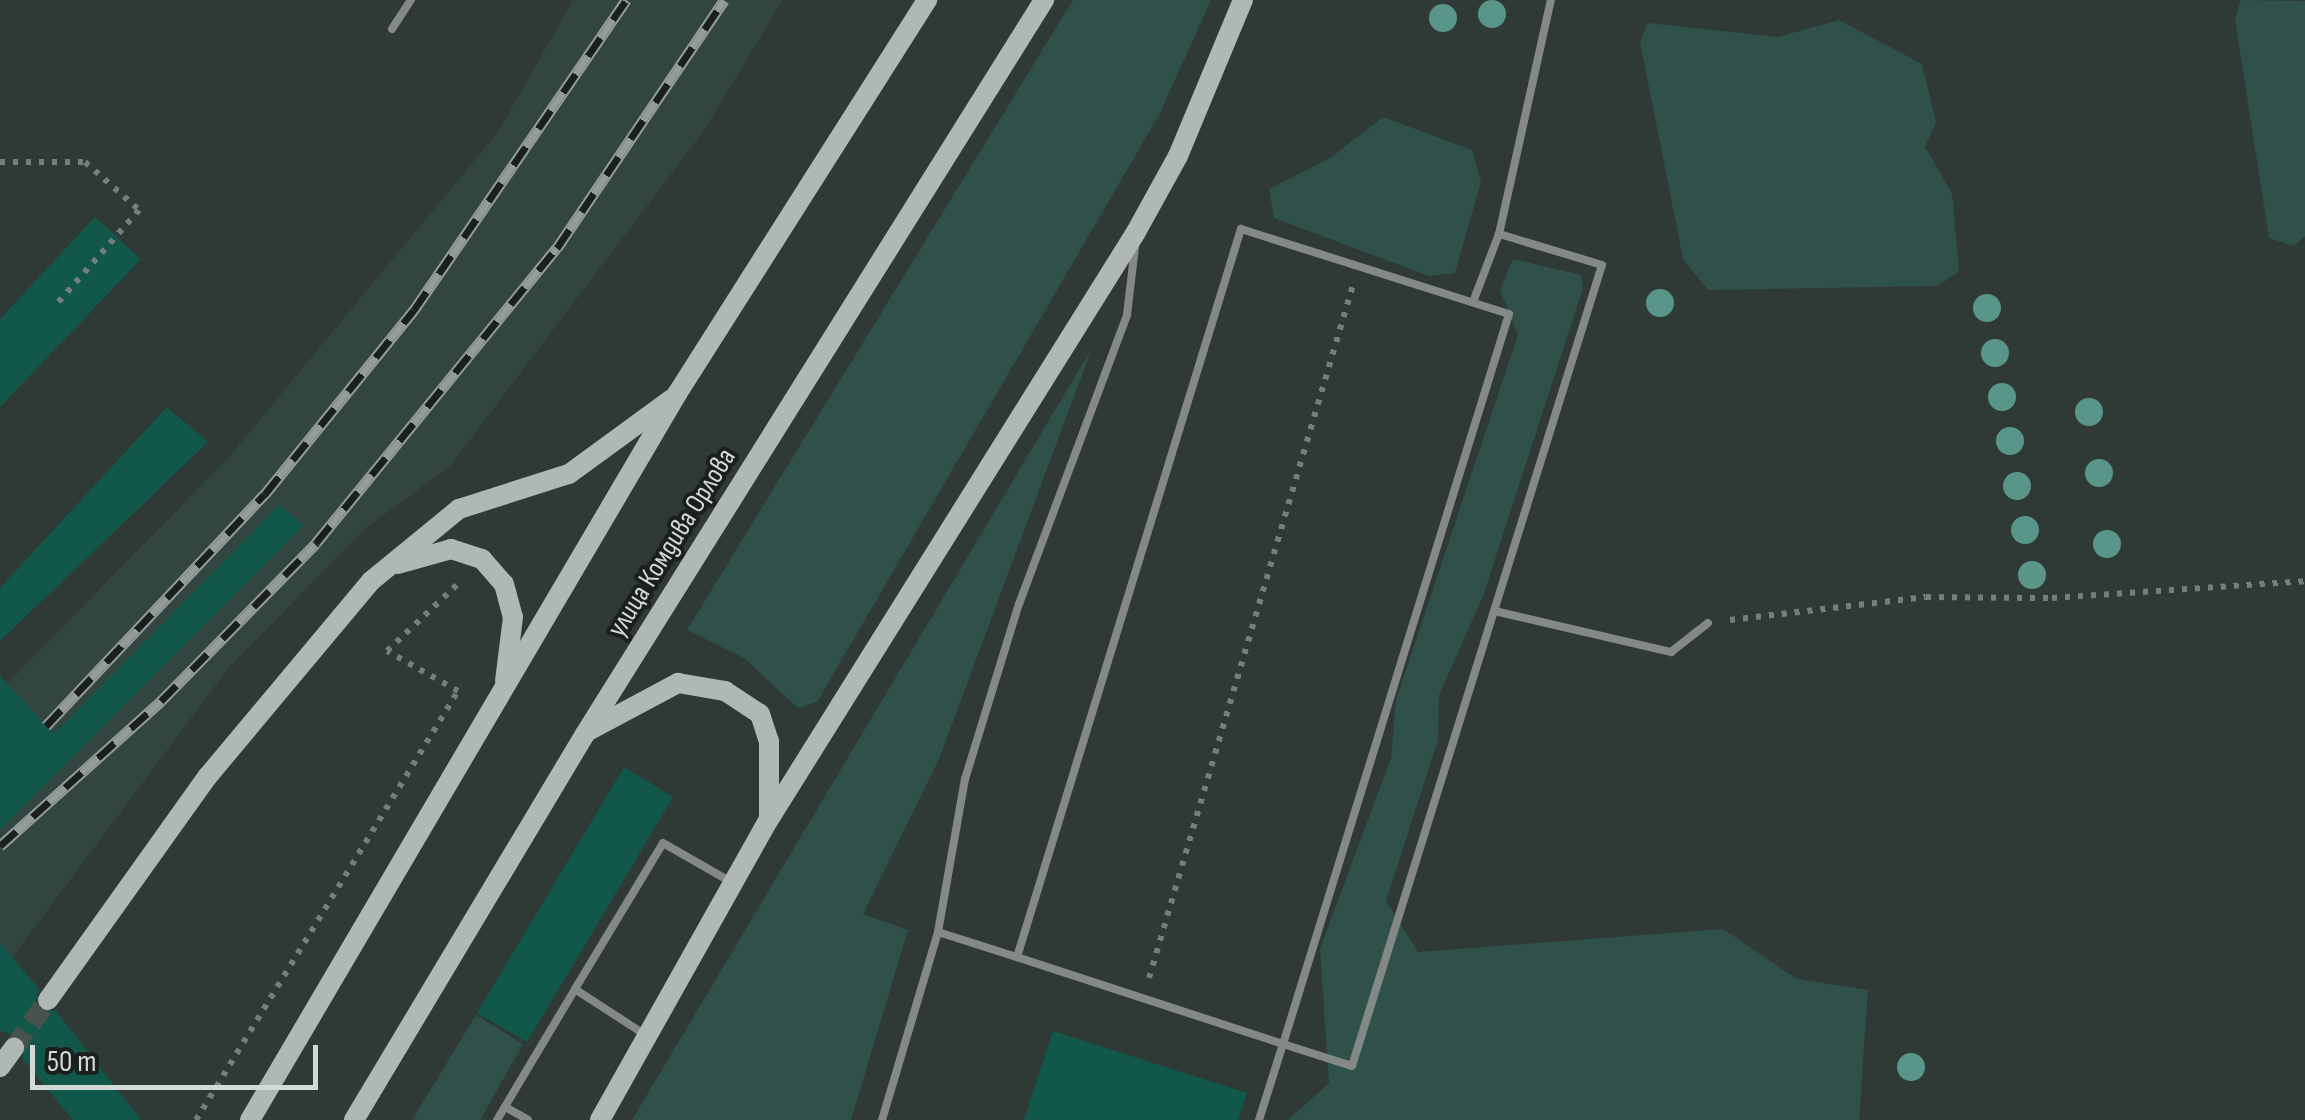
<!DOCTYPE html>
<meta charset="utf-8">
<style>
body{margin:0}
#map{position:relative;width:2305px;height:1120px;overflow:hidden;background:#2f3a37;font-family:"Sofia Sans Condensed",sans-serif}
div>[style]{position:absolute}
.built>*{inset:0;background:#324540}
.green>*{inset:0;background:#2f5149}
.building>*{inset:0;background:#11584b}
.secondary-tunnel>*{height:20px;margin-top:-10px;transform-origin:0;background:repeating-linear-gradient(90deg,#47524f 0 20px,transparent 0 30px)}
.path>*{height:6px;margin-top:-3px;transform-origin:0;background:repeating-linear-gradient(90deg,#747e7b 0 5px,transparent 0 13px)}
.lane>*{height:8px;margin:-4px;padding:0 4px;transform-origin:4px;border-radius:4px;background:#848988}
.secondary>*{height:20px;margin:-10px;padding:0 10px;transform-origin:10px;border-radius:10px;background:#afb8b5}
.rail>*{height:11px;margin-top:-5.5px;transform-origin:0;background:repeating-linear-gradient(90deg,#1b201f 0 22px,#949c9a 0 44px);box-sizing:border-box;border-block:2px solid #949c9a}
.trees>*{width:28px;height:28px;margin:-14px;border-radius:50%;background:#599588}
span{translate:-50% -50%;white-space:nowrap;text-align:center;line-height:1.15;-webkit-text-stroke:8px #1b201f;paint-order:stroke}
.street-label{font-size:28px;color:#d2d9d7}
.scale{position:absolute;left:30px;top:1045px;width:288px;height:45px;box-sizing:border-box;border:5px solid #d2d9d7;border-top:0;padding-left:12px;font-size:30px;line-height:35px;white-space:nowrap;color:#d2d9d7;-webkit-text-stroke:8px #1b201f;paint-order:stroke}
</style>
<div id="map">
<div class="built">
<div style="clip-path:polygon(573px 0,783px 0,705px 129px,451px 465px,366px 528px,229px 667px,0 974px,0 691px,229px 457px,498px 132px)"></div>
</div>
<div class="green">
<div style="clip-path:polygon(1073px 0,1211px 0,1159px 115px,817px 702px,798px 708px,744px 658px,687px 630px)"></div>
<div style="clip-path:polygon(2241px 0,2305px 1px,2305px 236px,2294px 246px,2269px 238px,2235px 19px)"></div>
<div style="clip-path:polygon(1839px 20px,1922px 64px,1936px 122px,1925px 147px,1952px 193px,1959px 271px,1938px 286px,1708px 290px,1683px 259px,1640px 42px,1648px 23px,1778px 37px)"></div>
<div style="clip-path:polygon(1383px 117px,1472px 150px,1481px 181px,1455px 273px,1429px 276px,1274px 218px,1269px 189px,1332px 157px)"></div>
<div style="clip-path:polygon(1513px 259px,1581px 275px,1583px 288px,1483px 596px,1439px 695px,1438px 740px,1386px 901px,1418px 952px,1723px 929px,1797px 979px,1868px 990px,1859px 1120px,1288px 1120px,1329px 1083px,1320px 949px,1391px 758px,1396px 700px,1518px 335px,1500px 290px)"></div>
<div style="clip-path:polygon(1092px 348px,939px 759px,863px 914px,908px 930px,851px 1120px,632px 1120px)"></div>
<div style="clip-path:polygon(476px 1015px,523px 1044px,480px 1120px,412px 1120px)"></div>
</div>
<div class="building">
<div style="clip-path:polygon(95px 217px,141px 259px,0 407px,0 319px)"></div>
<div style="clip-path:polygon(167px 407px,208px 442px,0 641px,0 588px)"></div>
<div style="clip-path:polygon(279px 505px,304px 525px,0 830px,0 676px,54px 734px)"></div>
<div style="clip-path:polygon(624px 767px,673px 797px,527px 1042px,477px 1013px)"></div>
<div style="clip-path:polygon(0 943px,39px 989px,36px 1007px,56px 1011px,141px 1120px,73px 1120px,23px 1059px,23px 1038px,0 1031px)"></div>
<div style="clip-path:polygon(1053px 1031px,1247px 1093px,1238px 1120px,1024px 1120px)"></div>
</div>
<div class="secondary-tunnel">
<div style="left:14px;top:1048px;width:59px;rotate:-54.7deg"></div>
</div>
<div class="path">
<div style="left:0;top:162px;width:85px"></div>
<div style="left:85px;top:162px;width:72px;rotate:41.6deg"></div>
<div style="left:139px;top:210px;width:128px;rotate:131.2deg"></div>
<div style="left:1730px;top:620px;width:197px;rotate:-6.7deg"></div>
<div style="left:1926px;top:597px;width:126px;rotate:0.5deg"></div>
<div style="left:2052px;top:598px;width:254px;rotate:-3.8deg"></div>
<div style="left:1149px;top:978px;width:722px;rotate:-73.6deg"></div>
<div style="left:196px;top:1120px;width:503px;rotate:-58.59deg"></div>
<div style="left:458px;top:691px;width:81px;rotate:-150.6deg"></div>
<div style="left:387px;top:651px;width:103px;rotate:-43.4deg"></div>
</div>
<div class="lane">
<div style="left:392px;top:29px;width:35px;rotate:-57deg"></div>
<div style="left:1473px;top:302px;width:73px;rotate:-69.1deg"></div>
<div style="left:1499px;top:234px;width:240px;rotate:-77.5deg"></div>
<div style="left:1499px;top:612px;width:177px;rotate:13.1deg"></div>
<div style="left:1671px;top:652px;width:47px;rotate:-38.1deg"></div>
<div style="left:938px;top:932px;width:83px;rotate:17.6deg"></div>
<div style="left:1017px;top:957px;width:762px;rotate:-72.9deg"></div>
<div style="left:1241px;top:229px;width:281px;rotate:17.6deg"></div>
<div style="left:1509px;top:314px;width:764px;rotate:107.2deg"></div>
<div style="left:1283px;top:1044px;width:280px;rotate:-161.9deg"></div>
<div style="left:647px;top:1036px;width:86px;rotate:-146.9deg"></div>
<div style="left:575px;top:989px;width:170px;rotate:-58.9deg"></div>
<div style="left:663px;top:843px;width:78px;rotate:29.8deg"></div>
<div style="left:505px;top:1107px;width:26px;rotate:29deg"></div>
<div style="left:497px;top:1120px;width:152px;rotate:-59.2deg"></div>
<div style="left:882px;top:1120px;width:196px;rotate:-73.4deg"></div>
<div style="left:938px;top:932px;width:155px;rotate:-80deg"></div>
<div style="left:965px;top:779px;width:183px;rotate:-72.9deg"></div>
<div style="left:1019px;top:604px;width:309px;rotate:-69.5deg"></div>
<div style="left:1127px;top:315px;width:68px;rotate:-83.3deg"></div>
<div style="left:1259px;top:1120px;width:80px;rotate:-72.5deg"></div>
<div style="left:1283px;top:1044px;width:72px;rotate:17.7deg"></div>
<div style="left:1352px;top:1066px;width:839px;rotate:-72.67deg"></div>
<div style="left:1602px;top:265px;width:108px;rotate:-163.2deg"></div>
</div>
<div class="secondary">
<div style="left:398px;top:564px;width:55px;rotate:-15.8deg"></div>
<div style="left:451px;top:549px;width:33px;rotate:18deg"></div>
<div style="left:482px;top:559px;width:33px;rotate:49deg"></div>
<div style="left:504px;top:584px;width:34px;rotate:75deg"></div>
<div style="left:513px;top:617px;width:64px;rotate:97.1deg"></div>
<div style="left:590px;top:730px;width:100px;rotate:-28.1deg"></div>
<div style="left:678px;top:683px;width:48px;rotate:9.7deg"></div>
<div style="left:725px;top:691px;width:42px;rotate:33.3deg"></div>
<div style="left:760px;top:714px;width:28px;rotate:72deg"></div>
<div style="left:769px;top:741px;width:77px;rotate:90deg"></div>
<div style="left:48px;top:1000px;width:275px;rotate:-54.5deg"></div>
<div style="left:208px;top:776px;width:254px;rotate:-50.1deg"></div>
<div style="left:371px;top:581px;width:114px;rotate:-39.3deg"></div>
<div style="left:459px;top:509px;width:115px;rotate:-17.7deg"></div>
<div style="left:569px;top:474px;width:127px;rotate:-36.1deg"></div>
<div style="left:0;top:1067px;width:24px;rotate:-54deg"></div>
<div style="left:250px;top:1120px;width:842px;rotate:-59.54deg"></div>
<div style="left:677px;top:394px;width:467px;rotate:-57.6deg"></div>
<div style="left:354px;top:1120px;width:450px;rotate:-59.1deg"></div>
<div style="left:585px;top:734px;width:866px;rotate:-57.98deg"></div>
<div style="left:600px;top:1120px;width:343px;rotate:-60.7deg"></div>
<div style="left:768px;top:821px;width:695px;rotate:-58deg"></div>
<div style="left:1136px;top:232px;width:87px;rotate:-61.1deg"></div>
<div style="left:1178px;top:156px;width:169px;rotate:-67.4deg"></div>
</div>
<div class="rail">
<div style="left:46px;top:726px;width:319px;rotate:-46.7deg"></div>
<div style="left:265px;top:494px;width:237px;rotate:-51deg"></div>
<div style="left:414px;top:310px;width:376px;rotate:-55.6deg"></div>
<div style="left:0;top:846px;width:217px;rotate:-42deg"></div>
<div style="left:161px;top:701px;width:221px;rotate:-45.5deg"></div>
<div style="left:316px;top:543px;width:381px;rotate:-50.8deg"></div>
<div style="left:557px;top:248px;width:299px;rotate:-56deg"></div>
</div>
<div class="trees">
<div style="left:1492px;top:14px"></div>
<div style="left:1443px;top:18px"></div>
<div style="left:1660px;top:303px"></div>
<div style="left:1987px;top:308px"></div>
<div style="left:1995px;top:353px"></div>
<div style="left:2002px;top:397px"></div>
<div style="left:2089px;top:412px"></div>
<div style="left:2010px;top:441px"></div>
<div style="left:2099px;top:473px"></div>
<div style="left:2017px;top:486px"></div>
<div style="left:2025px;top:530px"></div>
<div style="left:2107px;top:544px"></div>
<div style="left:2032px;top:575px"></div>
<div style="left:1911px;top:1067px"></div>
</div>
<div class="street-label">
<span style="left:672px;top:543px;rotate:-58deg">улица Комдива Орлова</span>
</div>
<div class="scale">50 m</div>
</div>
